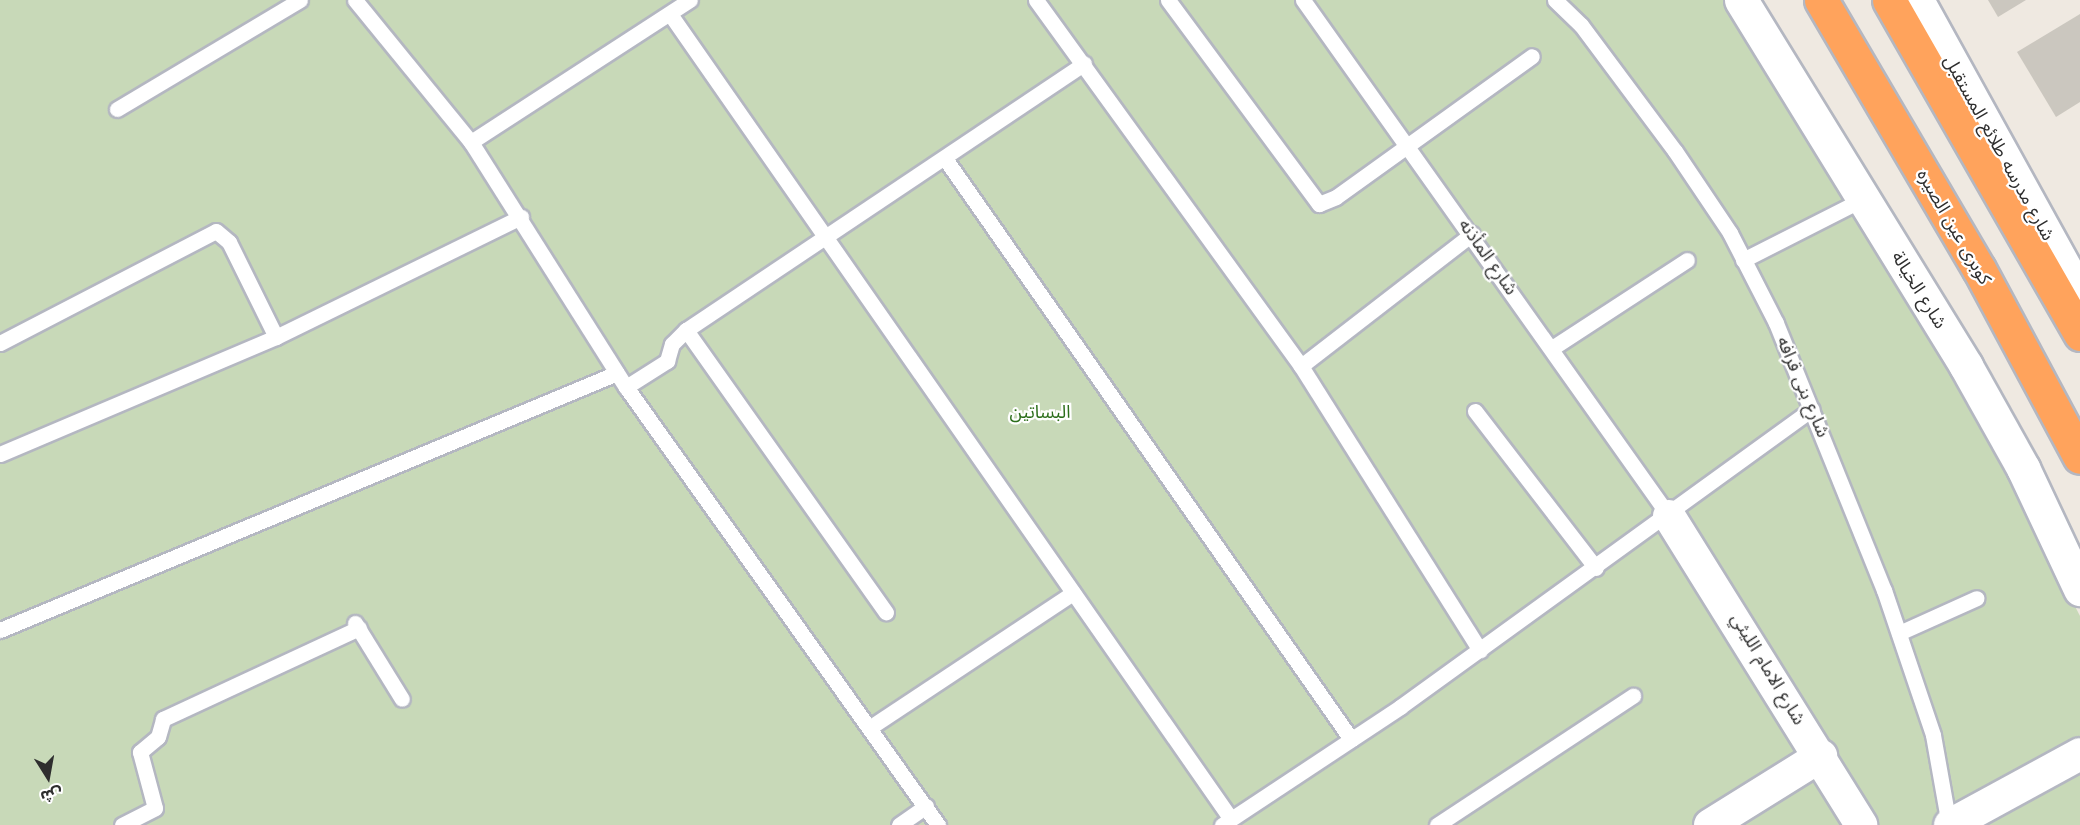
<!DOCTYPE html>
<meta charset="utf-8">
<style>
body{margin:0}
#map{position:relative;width:2080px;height:825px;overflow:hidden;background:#efe9e1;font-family:"Work Sans","Noto Sans Arabic",sans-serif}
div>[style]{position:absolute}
.cemetery>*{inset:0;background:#c8d9b8}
.building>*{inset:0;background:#cbc7bf}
.roads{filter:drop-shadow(2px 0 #b4b7c1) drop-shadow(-2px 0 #b4b7c1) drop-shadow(0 2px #b4b7c1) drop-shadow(0 -2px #b4b7c1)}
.service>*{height:15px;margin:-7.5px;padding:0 7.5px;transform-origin:7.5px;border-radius:7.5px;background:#fff}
.minor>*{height:32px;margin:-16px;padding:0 16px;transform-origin:16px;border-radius:16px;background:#fff}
.tertiary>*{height:33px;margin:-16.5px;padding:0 16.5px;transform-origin:16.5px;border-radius:16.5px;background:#fff}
.motorway>*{height:33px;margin:-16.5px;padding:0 16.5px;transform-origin:16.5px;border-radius:16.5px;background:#ffa35c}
span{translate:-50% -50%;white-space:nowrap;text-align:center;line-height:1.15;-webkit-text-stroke:4.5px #fff;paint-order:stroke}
.street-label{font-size:18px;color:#2e2e2e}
.park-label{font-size:18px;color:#2c6e1b}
.north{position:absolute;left:18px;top:747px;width:60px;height:60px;-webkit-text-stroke:4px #fff;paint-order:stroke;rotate:169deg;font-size:16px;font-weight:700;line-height:24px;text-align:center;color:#2e2e2e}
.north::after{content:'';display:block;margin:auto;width:21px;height:27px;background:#2e2e2e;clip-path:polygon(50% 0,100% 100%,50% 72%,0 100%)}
</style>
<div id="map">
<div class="cemetery">
<div style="clip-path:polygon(0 0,1729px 0,1997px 455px,2080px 616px,2080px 825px,0 825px)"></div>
</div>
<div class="building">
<div style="clip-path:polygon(1988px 0,2026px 0,1998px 17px)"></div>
<div style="clip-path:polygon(2080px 14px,2080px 102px,2056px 117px,2017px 52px)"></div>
</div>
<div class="roads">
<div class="service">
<div style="left:355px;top:0;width:183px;rotate:50.8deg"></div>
<div style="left:471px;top:142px;width:290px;rotate:57.7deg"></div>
<div style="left:626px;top:387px;width:538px;rotate:54.54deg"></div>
<div style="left:1036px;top:0;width:452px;rotate:54.1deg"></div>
<div style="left:1301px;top:366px;width:336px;rotate:57.8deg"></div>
<div style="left:1168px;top:0;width:254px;rotate:53.5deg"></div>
<div style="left:1319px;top:204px;width:18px;rotate:-22deg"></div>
<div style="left:1336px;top:197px;width:241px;rotate:-35.7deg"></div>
<div style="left:1303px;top:0;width:633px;rotate:54.65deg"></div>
<div style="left:1555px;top:0;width:36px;rotate:44deg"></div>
<div style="left:1581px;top:25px;width:157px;rotate:53.3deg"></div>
<div style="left:1675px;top:151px;width:99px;rotate:56.1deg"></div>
<div style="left:1730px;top:233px;width:101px;rotate:62.9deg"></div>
<div style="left:1776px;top:323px;width:288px;rotate:68deg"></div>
<div style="left:1884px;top:590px;width:153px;rotate:71.3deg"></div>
<div style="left:1933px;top:735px;width:91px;rotate:79.9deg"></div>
<div style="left:670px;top:14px;width:981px;rotate:55.13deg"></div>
<div style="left:117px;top:109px;width:213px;rotate:-30.8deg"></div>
<div style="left:471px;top:142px;width:261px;rotate:-33deg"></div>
<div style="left:946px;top:160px;width:707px;rotate:55.03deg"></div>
<div style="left:1743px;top:260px;width:135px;rotate:-26.9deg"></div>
<div style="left:686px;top:330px;width:346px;rotate:54.7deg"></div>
<div style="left:0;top:343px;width:243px;rotate:-27.4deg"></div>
<div style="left:216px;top:231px;width:17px;rotate:40deg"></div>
<div style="left:229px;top:242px;width:106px;rotate:63.7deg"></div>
<div style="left:1552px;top:348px;width:161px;rotate:-33.1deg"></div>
<div style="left:1301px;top:366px;width:216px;rotate:-37.7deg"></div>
<div style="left:626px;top:387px;width:49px;rotate:-32.4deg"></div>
<div style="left:667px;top:361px;width:18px;rotate:-74deg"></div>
<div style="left:672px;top:344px;width:20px;rotate:-45deg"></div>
<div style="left:686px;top:330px;width:479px;rotate:-33.8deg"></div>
<div style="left:1475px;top:411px;width:198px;rotate:52.4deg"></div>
<div style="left:0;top:454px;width:300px;rotate:-23deg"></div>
<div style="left:276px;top:337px;width:273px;rotate:-26.1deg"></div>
<div style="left:355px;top:623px;width:89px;rotate:58.3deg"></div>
<div style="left:0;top:630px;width:668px;rotate:-22.61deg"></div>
<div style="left:1899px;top:633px;width:85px;rotate:-24.2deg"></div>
<div style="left:872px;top:726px;width:241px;rotate:-33.5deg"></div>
<div style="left:122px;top:825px;width:37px;rotate:-27deg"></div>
<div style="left:155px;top:808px;width:58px;rotate:-105deg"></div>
<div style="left:140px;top:752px;width:23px;rotate:-40deg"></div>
<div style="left:158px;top:737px;width:19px;rotate:-74deg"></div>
<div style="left:163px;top:719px;width:216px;rotate:-24.9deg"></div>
<div style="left:899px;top:825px;width:33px;rotate:-35deg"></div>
<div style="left:1222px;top:825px;width:214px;rotate:-33.5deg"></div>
<div style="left:1400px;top:707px;width:508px;rotate:-35.88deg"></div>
<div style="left:1437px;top:825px;width:235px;rotate:-33.4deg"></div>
</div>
<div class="minor">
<div style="left:1669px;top:516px;width:364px;rotate:58.1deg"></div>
<div style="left:1710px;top:825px;width:131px;rotate:-31.9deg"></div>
<div style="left:1950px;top:825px;width:148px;rotate:-28.6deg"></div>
</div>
<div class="tertiary">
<div style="left:1741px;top:0;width:430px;rotate:58.4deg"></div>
<div style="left:1966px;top:366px;width:117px;rotate:60.8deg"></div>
<div style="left:2023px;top:468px;width:134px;rotate:64.8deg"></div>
<div style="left:1917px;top:0;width:337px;rotate:61.1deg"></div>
</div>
<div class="motorway">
<div style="left:1821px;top:0;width:312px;rotate:59.6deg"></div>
<div style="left:1979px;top:269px;width:213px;rotate:61.8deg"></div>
<div style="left:1889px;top:0;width:385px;rotate:60.2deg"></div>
</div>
</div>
<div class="street-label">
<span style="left:1999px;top:148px;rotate:61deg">شارع مدرسه طلائع المستقبل</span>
<span style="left:1954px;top:227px;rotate:60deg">كوبرى عين الصيره</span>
<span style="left:1488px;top:257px;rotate:55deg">شارع المأذنه</span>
<span style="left:1919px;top:290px;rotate:58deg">شارع الخيالة</span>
<span style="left:1803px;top:387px;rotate:67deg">شارع بنى قرافه</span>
<span style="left:1768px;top:669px;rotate:59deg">شارع الامام الليثي</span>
</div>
<div class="park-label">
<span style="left:1040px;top:412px">البساتين</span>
</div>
<div class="north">ش</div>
</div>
